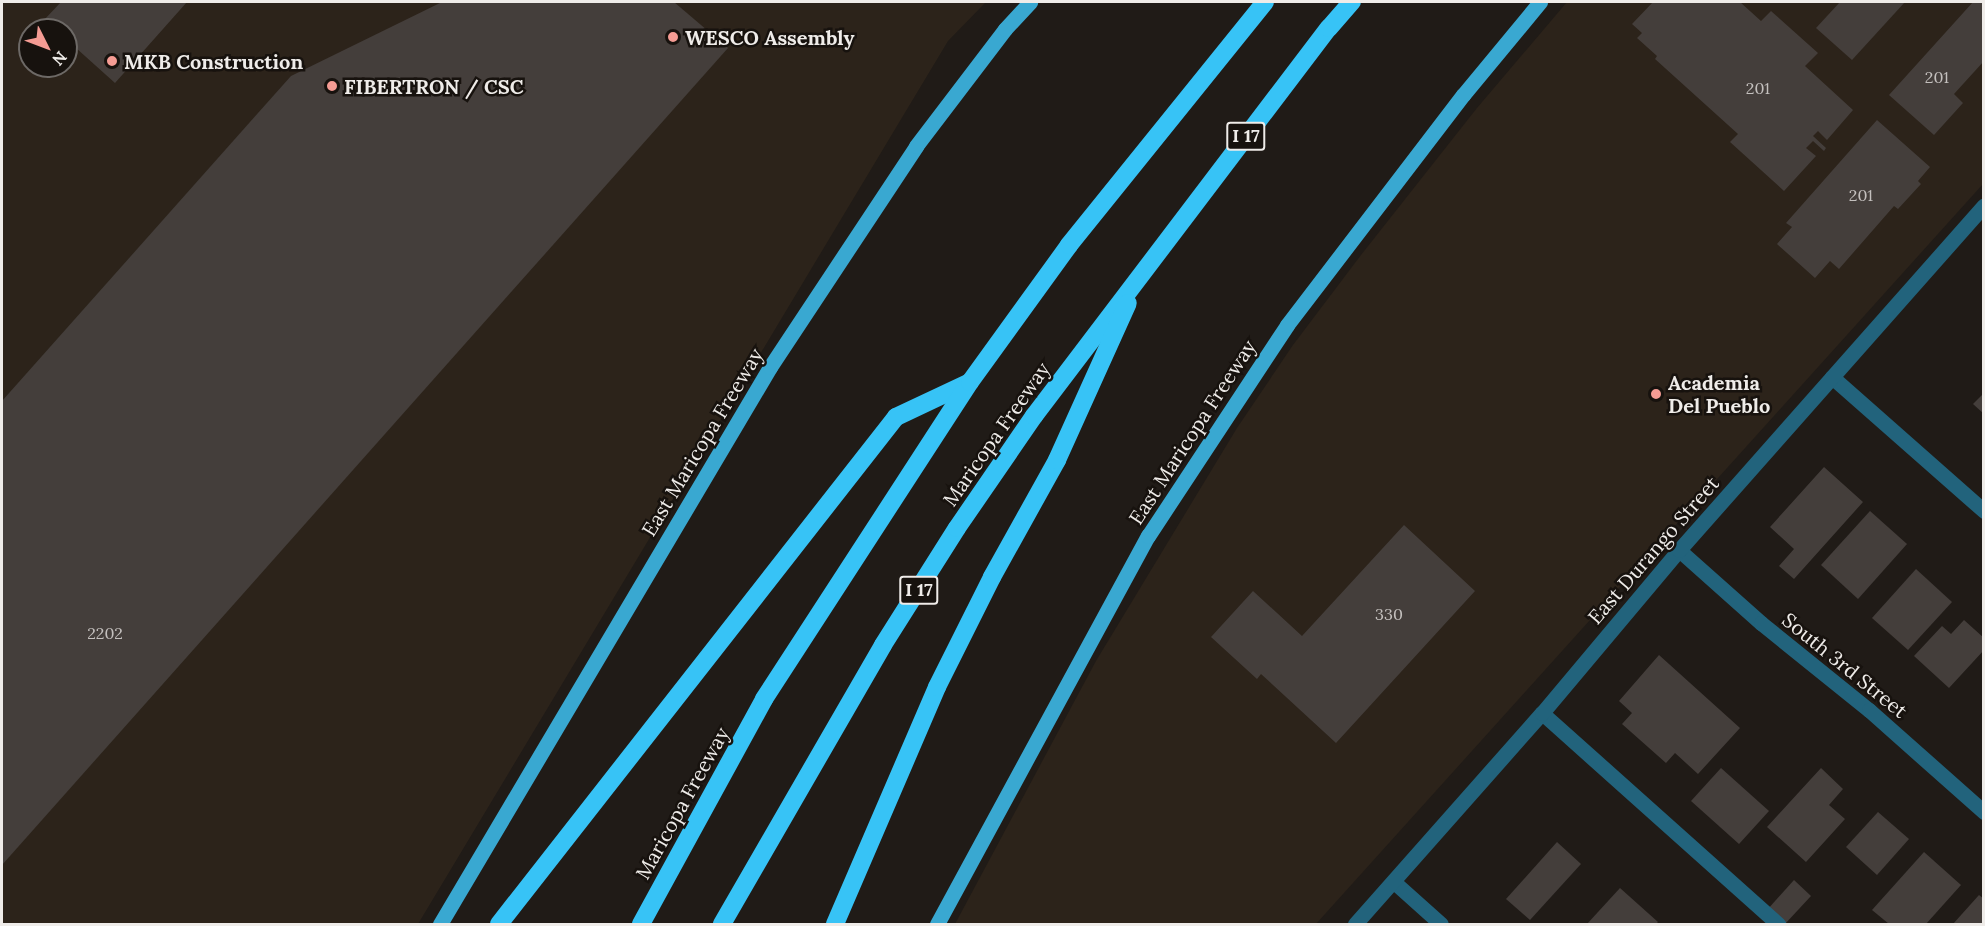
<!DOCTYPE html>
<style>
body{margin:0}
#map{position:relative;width:1985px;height:926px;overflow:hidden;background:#201b17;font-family:Lora,serif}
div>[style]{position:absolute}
.built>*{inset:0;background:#2c231a}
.building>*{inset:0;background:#443e3b}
.minor>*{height:15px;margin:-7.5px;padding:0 7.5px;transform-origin:7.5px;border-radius:7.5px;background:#22637c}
.major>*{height:15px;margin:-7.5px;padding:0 7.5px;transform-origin:7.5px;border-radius:7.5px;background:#39a8d1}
.highway>*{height:18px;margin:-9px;padding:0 9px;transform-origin:9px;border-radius:9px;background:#37c3f6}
.dots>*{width:16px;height:16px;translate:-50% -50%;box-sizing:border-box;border:3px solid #17120e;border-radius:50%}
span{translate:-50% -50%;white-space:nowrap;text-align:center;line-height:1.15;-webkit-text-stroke:5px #17120e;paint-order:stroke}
.number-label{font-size:16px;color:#c4c0be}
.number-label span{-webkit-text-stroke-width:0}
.shield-label span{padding:2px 4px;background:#17120e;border:2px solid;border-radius:4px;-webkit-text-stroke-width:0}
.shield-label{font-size:18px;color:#efece9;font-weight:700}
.poi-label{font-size:20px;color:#efece9;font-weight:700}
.left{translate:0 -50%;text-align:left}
.street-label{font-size:20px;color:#efece9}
.frame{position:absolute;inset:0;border:3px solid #efece9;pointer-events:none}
.north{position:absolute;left:18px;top:18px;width:60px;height:60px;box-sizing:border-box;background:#17120e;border:2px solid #6d6966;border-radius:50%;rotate:132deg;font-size:16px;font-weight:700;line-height:24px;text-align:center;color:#efece9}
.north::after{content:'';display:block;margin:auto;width:21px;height:27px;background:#f59c94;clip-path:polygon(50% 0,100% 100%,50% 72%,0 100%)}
</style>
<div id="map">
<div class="built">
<div style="clip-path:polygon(evenodd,2px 2px,986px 2px,948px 41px,418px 924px,2px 924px,2px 2px,30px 30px,66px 30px,66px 66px,30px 66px,30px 30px)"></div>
<div style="clip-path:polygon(1567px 2px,1983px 2px,1983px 184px,1316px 924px,955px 924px,1096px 661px,1237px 428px,1293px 345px,1361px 255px,1477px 108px)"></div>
</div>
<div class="building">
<div style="clip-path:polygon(61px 2px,187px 2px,115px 83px,66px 39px,66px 30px,55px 30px,44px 20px)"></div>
<div style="clip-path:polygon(442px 2px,674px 2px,728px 48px,2px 865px,2px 401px,291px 76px)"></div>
<div style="clip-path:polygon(1653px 2px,1740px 2px,1761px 21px,1771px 11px,1818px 53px,1805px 66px,1853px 110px,1827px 140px,1818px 131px,1813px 136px,1826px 148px,1824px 151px,1813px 141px,1806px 148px,1816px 156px,1784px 191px,1730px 142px,1738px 134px,1655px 59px,1657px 56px,1637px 38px,1642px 33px,1632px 24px)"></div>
<div style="clip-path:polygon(1840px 2px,1905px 2px,1852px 60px,1816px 28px)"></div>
<div style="clip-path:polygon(1973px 2px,1984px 2px,1984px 61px,1954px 94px,1963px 103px,1934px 135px,1889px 95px)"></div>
<div style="clip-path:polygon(1877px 120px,1930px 167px,1918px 181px,1921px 184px,1898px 209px,1894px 206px,1839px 269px,1830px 261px,1815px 278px,1777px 244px,1792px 227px,1786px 223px)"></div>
<div style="clip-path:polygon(1984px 393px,1984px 414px,1973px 404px)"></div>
<div style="clip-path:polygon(1824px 467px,1863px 502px,1794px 579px,1779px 566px,1794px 549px,1770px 527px)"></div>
<div style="clip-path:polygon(1870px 511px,1907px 544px,1858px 599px,1821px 565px)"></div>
<div style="clip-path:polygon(1404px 525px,1475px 591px,1336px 743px,1261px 674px,1257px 679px,1211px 637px,1253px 591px,1302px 636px)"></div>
<div style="clip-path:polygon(1916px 569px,1952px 602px,1908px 650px,1872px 618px)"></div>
<div style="clip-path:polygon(1964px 620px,1984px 638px,1984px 650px,1949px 688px,1914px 656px,1942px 626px,1951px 634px)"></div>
<div style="clip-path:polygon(1659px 655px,1740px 728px,1698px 774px,1675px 753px,1666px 763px,1622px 724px,1632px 713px,1619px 701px)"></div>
<div style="clip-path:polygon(1721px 768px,1769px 811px,1739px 844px,1691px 801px)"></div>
<div style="clip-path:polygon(1821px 768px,1843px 789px,1829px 805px,1845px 819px,1806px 862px,1767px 827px)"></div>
<div style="clip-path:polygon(1878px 812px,1909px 839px,1877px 875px,1846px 847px)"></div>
<div style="clip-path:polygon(1557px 842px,1581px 864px,1530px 920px,1506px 899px)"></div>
<div style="clip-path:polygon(1924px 852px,1961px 885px,1926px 924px,1889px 924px,1872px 910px)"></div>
<div style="clip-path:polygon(1794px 880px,1811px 896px,1785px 924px,1767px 910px)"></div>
<div style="clip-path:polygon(1620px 888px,1658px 922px,1656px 924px,1587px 924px)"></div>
<div style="clip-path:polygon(1979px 895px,1984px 899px,1984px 924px,1953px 924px)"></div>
</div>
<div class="minor">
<div style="left:1832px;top:377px;width:203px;rotate:41.4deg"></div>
<div style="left:1679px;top:550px;width:110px;rotate:41.7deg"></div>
<div style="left:1761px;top:623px;width:139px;rotate:38.9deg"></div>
<div style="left:1869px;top:710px;width:154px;rotate:41.6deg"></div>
<div style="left:1542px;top:713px;width:317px;rotate:41.8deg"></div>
<div style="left:1394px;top:882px;width:63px;rotate:41.8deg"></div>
<div style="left:1355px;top:924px;width:282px;rotate:-48.5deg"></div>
<div style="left:1542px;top:713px;width:213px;rotate:-50deg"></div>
<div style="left:1679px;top:550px;width:460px;rotate:-48.5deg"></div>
</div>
<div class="major">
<div style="left:440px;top:924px;width:647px;rotate:-59.35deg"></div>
<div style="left:770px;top:367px;width:265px;rotate:-56.5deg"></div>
<div style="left:916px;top:146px;width:147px;rotate:-52.7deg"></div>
<div style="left:1005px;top:29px;width:37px;rotate:-47deg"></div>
<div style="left:937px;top:924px;width:442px;rotate:-61.5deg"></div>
<div style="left:1148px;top:536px;width:253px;rotate:-56.6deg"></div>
<div style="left:1287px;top:325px;width:290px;rotate:-52.6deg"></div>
<div style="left:1463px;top:95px;width:121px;rotate:-50.4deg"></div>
</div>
<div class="highway">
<div style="left:499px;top:924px;width:644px;rotate:-51.94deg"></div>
<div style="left:896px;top:417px;width:80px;rotate:-25.3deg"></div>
<div style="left:641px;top:924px;width:256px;rotate:-61.3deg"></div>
<div style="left:764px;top:699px;width:378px;rotate:-57deg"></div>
<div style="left:970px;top:382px;width:169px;rotate:-54.1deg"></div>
<div style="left:1069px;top:245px;width:312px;rotate:-51.1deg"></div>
<div style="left:722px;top:924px;width:322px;rotate:-60deg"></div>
<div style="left:883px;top:645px;width:138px;rotate:-57.7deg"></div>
<div style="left:957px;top:528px;width:136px;rotate:-55.5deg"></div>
<div style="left:1034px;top:416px;width:487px;rotate:-52.8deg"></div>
<div style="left:1329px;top:28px;width:35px;rotate:-49deg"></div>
<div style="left:835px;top:924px;width:258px;rotate:-66.7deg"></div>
<div style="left:937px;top:687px;width:123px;rotate:-63.4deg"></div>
<div style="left:992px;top:577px;width:134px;rotate:-60.9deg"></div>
<div style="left:1057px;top:460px;width:172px;rotate:-65.7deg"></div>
</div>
<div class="dots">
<div style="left:673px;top:37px;background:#f59c94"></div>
<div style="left:112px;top:61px;background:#f59c94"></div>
<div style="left:332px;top:86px;background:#f59c94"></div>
<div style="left:1656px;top:394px;background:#f59c94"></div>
</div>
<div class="number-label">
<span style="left:1937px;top:77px">201</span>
<span style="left:1758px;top:88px">201</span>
<span style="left:1861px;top:195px">201</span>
<span style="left:1389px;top:614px">330</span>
<span style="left:105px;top:633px">2202</span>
</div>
<div class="shield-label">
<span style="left:1246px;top:136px">I 17</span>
<span style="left:919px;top:590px">I 17</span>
</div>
<div class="poi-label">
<span class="left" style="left:685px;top:37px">WESCO Assembly</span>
<span class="left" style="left:124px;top:61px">MKB Construction</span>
<span class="left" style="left:344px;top:86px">FIBERTRON / CSC</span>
<span class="left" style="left:1668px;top:394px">Academia<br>Del Pueblo</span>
</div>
<div class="street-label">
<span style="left:1192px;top:432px;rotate:-57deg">East Maricopa Freeway</span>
<span style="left:996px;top:434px;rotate:-55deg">Maricopa Freeway</span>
<span style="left:702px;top:442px;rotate:-59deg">East Maricopa Freeway</span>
<span style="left:1653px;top:550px;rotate:-49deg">East Durango Street</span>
<span style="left:1845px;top:665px;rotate:39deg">South 3rd Street</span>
<span style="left:682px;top:803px;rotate:-61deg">Maricopa Freeway</span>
</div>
<div class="frame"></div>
<div class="north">N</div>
</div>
